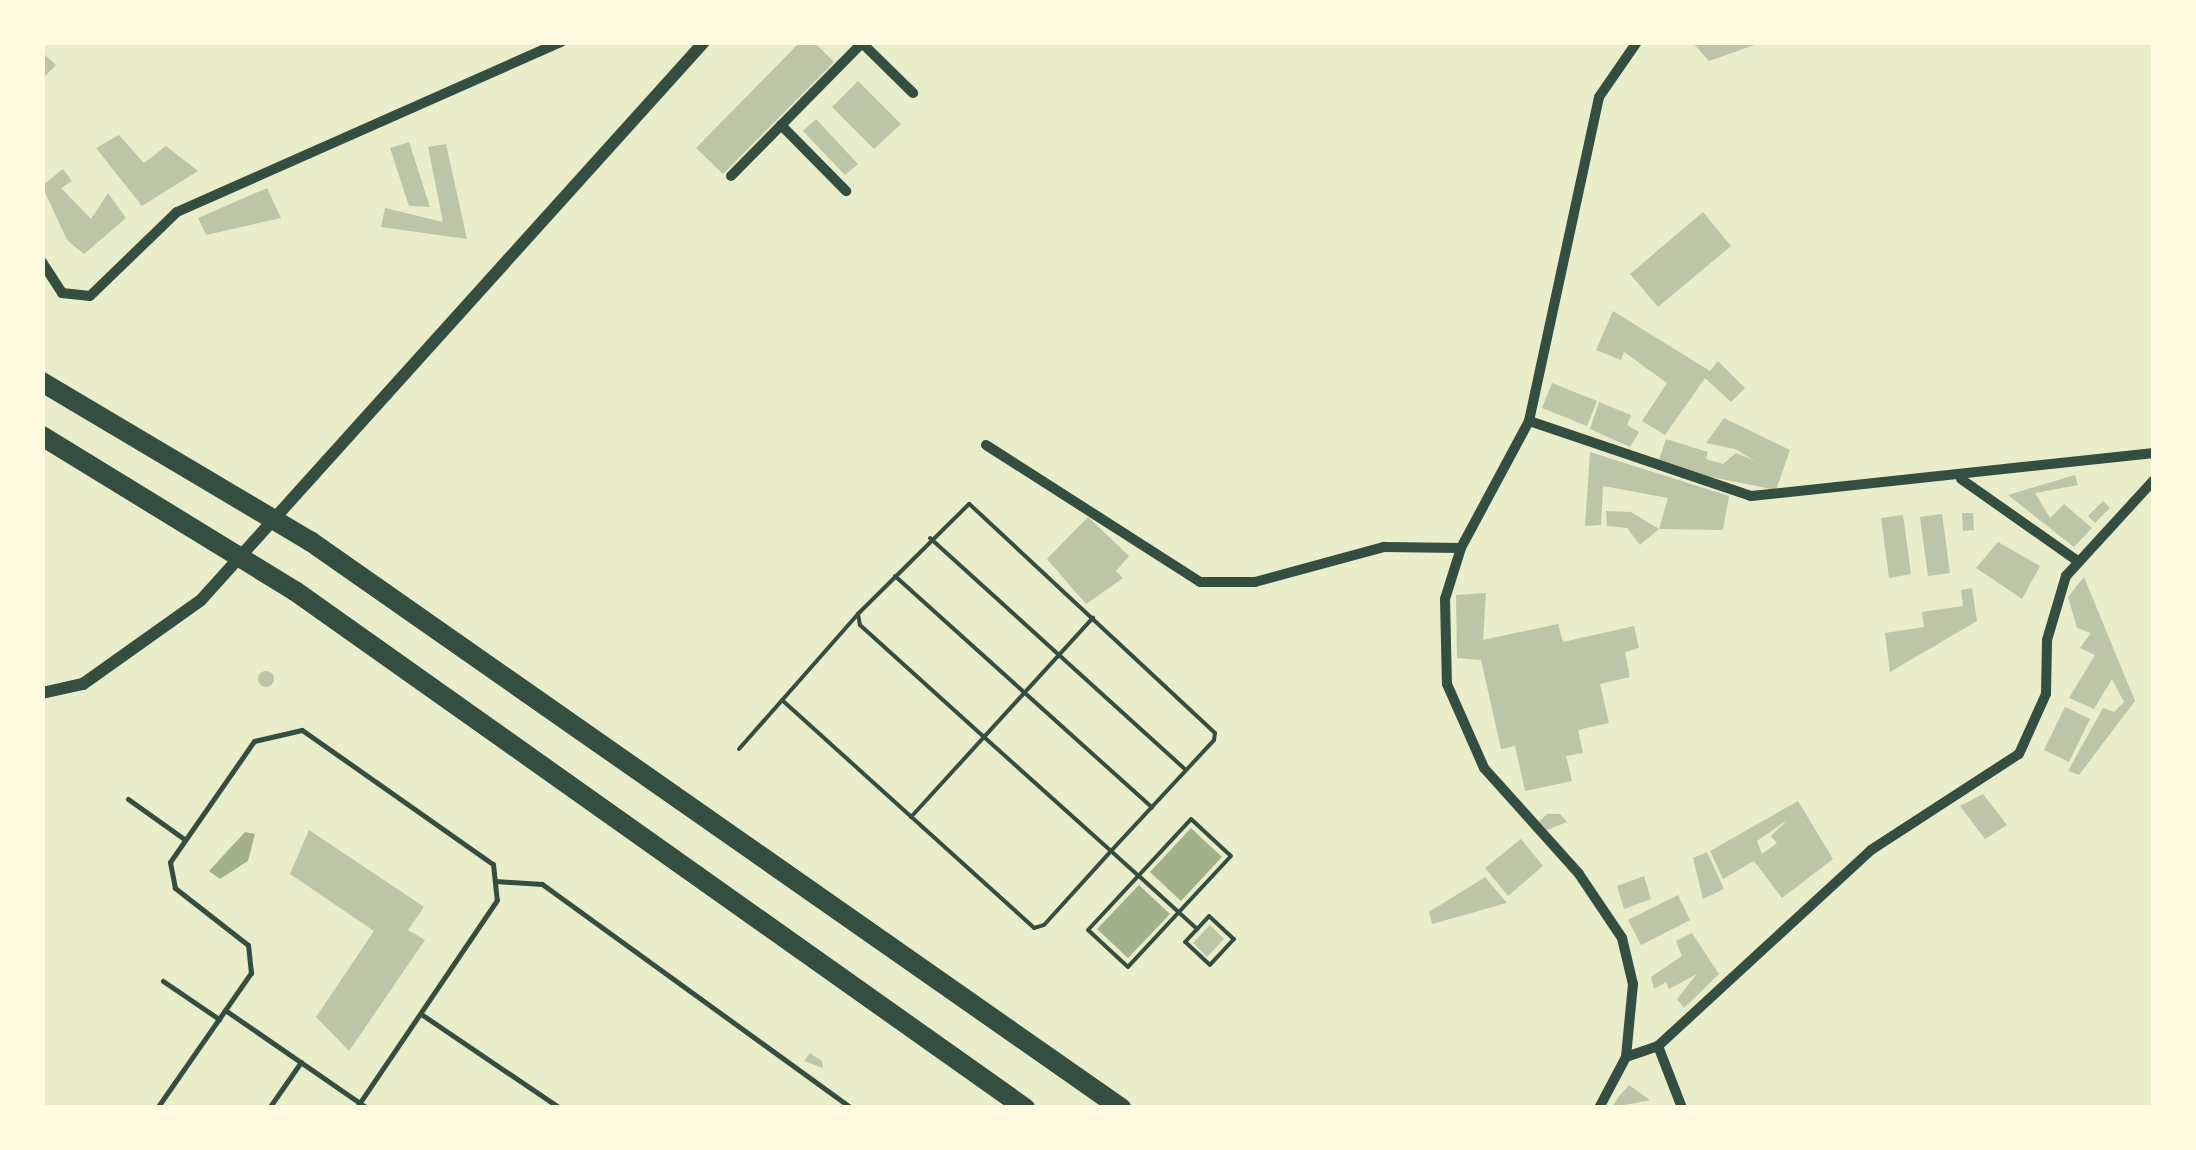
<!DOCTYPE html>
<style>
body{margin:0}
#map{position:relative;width:2196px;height:1150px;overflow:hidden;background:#e9edc9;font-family:Signika,sans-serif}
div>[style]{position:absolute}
.water>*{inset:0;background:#a3b18a}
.building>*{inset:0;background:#bcc5a7}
.round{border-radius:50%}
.path>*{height:4px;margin:-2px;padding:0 2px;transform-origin:2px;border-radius:2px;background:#344e41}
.service>*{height:5px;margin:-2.5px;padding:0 2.5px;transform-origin:2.5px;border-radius:2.5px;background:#344e41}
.minor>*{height:10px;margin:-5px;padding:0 5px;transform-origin:5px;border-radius:5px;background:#344e41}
.tertiary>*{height:12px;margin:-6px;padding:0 6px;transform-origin:6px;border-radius:6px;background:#344e41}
.motorway>*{height:20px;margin:-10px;padding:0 10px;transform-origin:10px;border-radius:10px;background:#344e41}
span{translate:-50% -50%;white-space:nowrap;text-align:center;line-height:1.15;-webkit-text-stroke:8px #fefae0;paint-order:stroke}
.frame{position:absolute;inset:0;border:45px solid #fefae0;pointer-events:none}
</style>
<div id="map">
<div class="water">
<div style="clip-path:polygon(1191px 828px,1222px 857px,1181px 901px,1150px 872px)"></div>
<div style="clip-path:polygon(245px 832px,255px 834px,248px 861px,220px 879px,209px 871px)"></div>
<div style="clip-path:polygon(1139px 885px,1170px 914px,1128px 958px,1097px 929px)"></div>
</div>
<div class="building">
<div style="clip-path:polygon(800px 42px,814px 42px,834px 62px,723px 174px,696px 148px)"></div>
<div style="clip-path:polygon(1692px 42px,1760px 42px,1760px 43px,1709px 61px)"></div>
<div style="clip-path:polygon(42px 52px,56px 65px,42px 79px)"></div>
<div style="clip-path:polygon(858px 81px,901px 124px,874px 149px,832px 107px)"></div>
<div style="clip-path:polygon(816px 119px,858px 164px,845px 175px,803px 131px)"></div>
<div style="clip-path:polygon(119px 135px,144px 163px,166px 146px,198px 171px,142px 206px,96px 148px)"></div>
<div style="clip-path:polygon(409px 142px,430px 207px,409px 206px,390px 148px)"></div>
<div style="clip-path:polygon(446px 144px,467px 239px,381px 227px,385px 208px,443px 222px,428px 147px)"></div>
<div style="clip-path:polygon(63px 169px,72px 181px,61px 188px,91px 219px,108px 193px,126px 218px,84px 254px,67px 240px,42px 186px)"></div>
<div style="clip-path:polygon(267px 188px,281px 218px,206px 235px,198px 218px)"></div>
<div style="clip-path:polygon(1703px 212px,1731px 246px,1658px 307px,1630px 274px)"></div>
<div style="clip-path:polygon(1613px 311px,1710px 371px,1718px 361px,1745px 388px,1731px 402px,1705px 378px,1665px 435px,1642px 421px,1667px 383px,1624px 352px,1621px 360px,1596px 350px)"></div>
<div style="clip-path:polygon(1552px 383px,1597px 401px,1587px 426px,1542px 408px)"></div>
<div style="clip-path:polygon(1599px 402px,1631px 415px,1627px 425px,1639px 432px,1630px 447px,1590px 429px)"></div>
<div style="clip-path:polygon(1724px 418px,1790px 450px,1776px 490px,1657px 466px,1666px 439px,1708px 452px,1706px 459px,1723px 464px,1736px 453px,1755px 461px,1735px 449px,1706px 443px)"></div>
<div style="clip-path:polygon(1590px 452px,1729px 496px,1723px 530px,1659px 529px,1668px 498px,1603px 486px,1601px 525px,1585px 526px)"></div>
<div style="clip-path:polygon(2075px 475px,2078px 485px,2035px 493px,2050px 518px,2064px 504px,2092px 528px,2074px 547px,2008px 495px)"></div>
<div style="clip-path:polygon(2103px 501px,2110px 508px,2095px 523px,2088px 516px)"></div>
<div style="clip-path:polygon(1606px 511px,1631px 512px,1659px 529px,1640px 545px,1627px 528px,1607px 526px)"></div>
<div style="clip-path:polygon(1962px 513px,1973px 513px,1974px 530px,1963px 531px)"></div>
<div style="clip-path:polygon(1942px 514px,1950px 573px,1928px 576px,1920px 517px)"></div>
<div style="clip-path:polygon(1903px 515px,1911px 574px,1889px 578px,1881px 518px)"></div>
<div style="clip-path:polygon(1088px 517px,1129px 556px,1116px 571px,1123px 578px,1086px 604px,1047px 559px)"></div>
<div style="clip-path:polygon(1998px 542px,2040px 566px,2022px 599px,1976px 568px)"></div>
<div style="clip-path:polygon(2084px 577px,2135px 701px,2079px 775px,2068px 771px,2103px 708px,2114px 712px,2124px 702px,2112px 679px,2094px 709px,2069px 698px,2095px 655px,2080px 648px,2091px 633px,2077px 628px,2068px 597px)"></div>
<div style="clip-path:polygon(1972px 588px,1977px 621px,1890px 672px,1885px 633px,1924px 627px,1922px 612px,1963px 606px,1961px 590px)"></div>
<div style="clip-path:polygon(1486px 593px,1483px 640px,1558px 624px,1563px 642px,1634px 626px,1639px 648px,1625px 652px,1630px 677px,1600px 684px,1609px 723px,1578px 730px,1583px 753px,1566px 756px,1572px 781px,1525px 791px,1515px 746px,1501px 749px,1481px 660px,1457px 658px,1456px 595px)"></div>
<div class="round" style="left:258px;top:671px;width:16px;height:16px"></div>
<div style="clip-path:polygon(2065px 707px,2090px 719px,2069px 762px,2044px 750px)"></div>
<div style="clip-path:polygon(1983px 794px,2007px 825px,1985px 839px,1960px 806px)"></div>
<div style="clip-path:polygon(evenodd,1798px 801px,1833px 859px,1782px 898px,1754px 861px,1723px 879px,1710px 851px,1798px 801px,1787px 820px,1771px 836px,1777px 843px,1762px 854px,1757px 841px,1787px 820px)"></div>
<div style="clip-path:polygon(1547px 814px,1560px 814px,1567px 822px,1547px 830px,1539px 822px)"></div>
<div style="clip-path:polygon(309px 830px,424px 907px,408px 930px,425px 940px,349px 1051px,316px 1017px,374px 931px,290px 874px)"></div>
<div style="clip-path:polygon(1521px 839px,1543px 866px,1508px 896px,1485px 868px)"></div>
<div style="clip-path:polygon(1707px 852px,1724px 889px,1703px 899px,1693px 858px)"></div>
<div style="clip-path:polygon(1644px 876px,1651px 899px,1624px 909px,1617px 886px)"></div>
<div style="clip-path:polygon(1485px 877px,1507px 903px,1432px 924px,1429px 912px)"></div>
<div style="clip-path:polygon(1678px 895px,1690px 920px,1641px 945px,1628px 920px)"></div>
<div style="clip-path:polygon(1210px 925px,1224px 939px,1207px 957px,1193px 943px)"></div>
<div style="clip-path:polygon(1692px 933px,1719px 974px,1684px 1008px,1677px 999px,1697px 974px,1669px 989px,1666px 982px,1654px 989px,1651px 977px,1682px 956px,1676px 941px)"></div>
<div style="clip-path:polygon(810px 1053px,822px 1061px,823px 1068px,804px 1061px)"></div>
<div style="clip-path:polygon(1629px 1085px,1650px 1100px,1611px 1108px,1620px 1095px)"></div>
</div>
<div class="path">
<div style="left:930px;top:538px;width:345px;rotate:42.2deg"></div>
<div style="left:895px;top:576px;width:346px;rotate:42deg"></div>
<div style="left:782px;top:700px;width:340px;rotate:42.1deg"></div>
<div style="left:1034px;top:928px;width:10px;rotate:-17deg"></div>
<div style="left:1044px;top:925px;width:100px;rotate:-47.8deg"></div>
<div style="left:1111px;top:851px;width:151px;rotate:-47.1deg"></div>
<div style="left:1214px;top:740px;width:7px;rotate:-82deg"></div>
<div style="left:1215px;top:733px;width:336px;rotate:-137deg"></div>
<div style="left:969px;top:504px;width:156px;rotate:135.3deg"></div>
<div style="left:858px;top:614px;width:11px;rotate:80deg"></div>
<div style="left:860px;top:625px;width:167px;rotate:42.1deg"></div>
<div style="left:984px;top:737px;width:171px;rotate:41.9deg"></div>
<div style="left:1111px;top:851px;width:38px;rotate:42deg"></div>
<div style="left:1139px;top:876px;width:79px;rotate:42.4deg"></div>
<div style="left:739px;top:749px;width:180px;rotate:-48.6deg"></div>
<div style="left:911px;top:817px;width:270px;rotate:-47.6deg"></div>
<div style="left:1191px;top:819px;width:54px;rotate:42.8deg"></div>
<div style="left:1231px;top:856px;width:151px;rotate:132.9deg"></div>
<div style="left:1128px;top:967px;width:54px;rotate:-137.2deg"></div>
<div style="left:1088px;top:930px;width:151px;rotate:-47.1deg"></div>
<div style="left:1209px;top:916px;width:34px;rotate:43deg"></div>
<div style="left:1234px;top:939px;width:35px;rotate:133deg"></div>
<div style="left:1210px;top:965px;width:34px;rotate:-137deg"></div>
<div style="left:1185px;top:942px;width:35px;rotate:-47deg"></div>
</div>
<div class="service">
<div style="left:128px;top:799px;width:69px;rotate:35.5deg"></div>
<div style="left:495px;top:881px;width:47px;rotate:3.7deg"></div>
<div style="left:542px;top:884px;width:382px;rotate:35.9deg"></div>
<div style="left:163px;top:981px;width:68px;rotate:34.2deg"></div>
<div style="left:225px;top:1010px;width:173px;rotate:34.6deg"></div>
<div style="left:421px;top:1014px;width:168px;rotate:34.1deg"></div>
<div style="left:157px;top:1108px;width:165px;rotate:-55.2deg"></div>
<div style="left:251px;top:973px;width:28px;rotate:-96deg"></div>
<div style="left:248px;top:945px;width:93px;rotate:-142deg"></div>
<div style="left:175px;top:888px;width:26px;rotate:-101deg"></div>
<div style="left:170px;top:862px;width:147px;rotate:-55.2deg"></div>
<div style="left:254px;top:741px;width:49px;rotate:-12.9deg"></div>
<div style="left:302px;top:730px;width:233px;rotate:35.1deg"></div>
<div style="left:493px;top:864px;width:36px;rotate:84deg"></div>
<div style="left:497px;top:900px;width:251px;rotate:124.1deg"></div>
<div style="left:269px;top:1108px;width:56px;rotate:-55.2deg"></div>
</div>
<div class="minor">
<div style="left:861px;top:42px;width:73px;rotate:44.4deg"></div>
<div style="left:781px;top:125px;width:93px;rotate:45.4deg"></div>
<div style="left:731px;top:176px;width:187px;rotate:-45.4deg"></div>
<div style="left:42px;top:262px;width:37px;rotate:57deg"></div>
<div style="left:62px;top:293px;width:28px;rotate:6deg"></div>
<div style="left:90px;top:296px;width:121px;rotate:-44deg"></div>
<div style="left:177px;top:212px;width:420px;rotate:-23.9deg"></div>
<div style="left:1529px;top:421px;width:331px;rotate:-77.8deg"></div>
<div style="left:1599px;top:97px;width:67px;rotate:-55.4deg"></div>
<div style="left:986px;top:445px;width:254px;rotate:32.6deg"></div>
<div style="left:1200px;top:582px;width:55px"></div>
<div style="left:1255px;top:582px;width:134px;rotate:-15.2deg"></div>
<div style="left:1384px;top:547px;width:77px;rotate:0.7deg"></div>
<div style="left:2154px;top:453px;width:405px;rotate:173.9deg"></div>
<div style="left:1751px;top:496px;width:234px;rotate:-161.3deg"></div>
<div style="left:1529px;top:421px;width:144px;rotate:118.2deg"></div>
<div style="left:1461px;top:548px;width:53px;rotate:107.4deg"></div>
<div style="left:1445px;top:599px;width:85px;rotate:88.7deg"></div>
<div style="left:1447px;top:684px;width:92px;rotate:66.2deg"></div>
<div style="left:1484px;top:768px;width:142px;rotate:48.1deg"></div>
<div style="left:1579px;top:874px;width:77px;rotate:56.1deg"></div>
<div style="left:1622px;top:938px;width:47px;rotate:76.6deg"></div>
<div style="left:1633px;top:984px;width:73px;rotate:95.5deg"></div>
<div style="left:1626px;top:1057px;width:34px;rotate:-19deg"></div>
<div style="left:1658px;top:1046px;width:289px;rotate:-42.6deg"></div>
<div style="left:1871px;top:850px;width:176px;rotate:-33deg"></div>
<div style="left:2019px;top:754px;width:66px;rotate:-65.8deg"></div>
<div style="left:2046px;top:694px;width:54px;rotate:-88.9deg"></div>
<div style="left:2047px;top:640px;width:67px;rotate:-73.5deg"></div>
<div style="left:2066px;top:576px;width:130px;rotate:-47.5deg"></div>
<div style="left:1961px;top:479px;width:144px;rotate:35.1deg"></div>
<div style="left:1658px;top:1046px;width:66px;rotate:68.8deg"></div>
<div style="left:1599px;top:1108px;width:58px;rotate:-62.1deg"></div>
</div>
<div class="tertiary">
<div style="left:42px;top:693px;width:42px;rotate:-12.4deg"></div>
<div style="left:83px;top:684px;width:145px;rotate:-35.4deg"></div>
<div style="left:201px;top:600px;width:751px;rotate:-47.97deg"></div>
</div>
<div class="motorway">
<div style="left:42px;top:382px;width:312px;rotate:30.7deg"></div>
<div style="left:310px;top:541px;width:990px;rotate:34.96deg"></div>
<div style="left:42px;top:436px;width:297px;rotate:31.5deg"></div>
<div style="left:295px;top:591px;width:895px;rotate:35.31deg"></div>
</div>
<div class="frame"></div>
</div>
